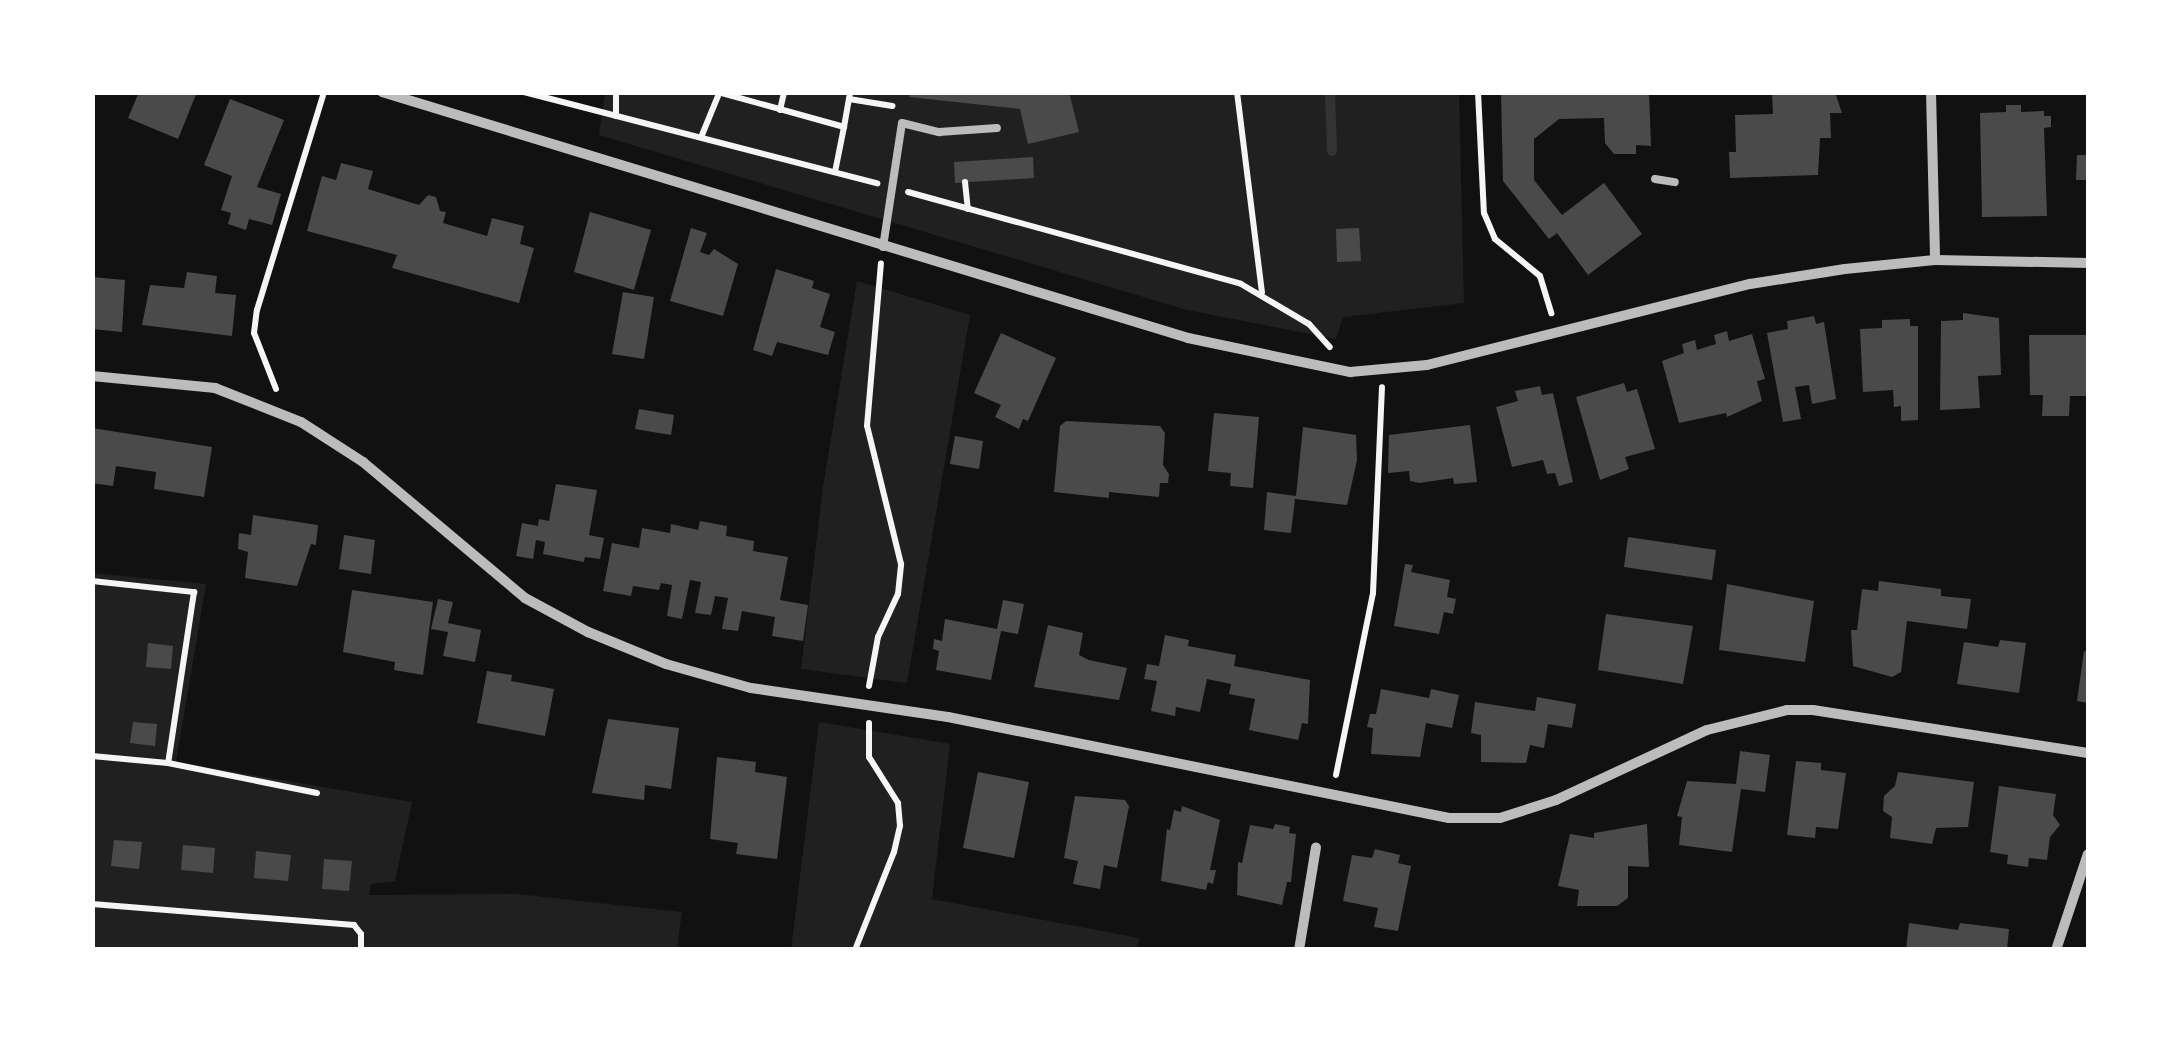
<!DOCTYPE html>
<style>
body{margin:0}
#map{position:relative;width:2181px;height:1042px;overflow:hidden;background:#111;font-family:"DM Sans",sans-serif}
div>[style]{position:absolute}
.green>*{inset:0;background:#202020}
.stream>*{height:10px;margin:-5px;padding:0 5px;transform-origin:5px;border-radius:5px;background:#333}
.building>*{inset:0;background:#4a4a4a}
.path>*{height:6px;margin:-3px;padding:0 3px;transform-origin:3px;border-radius:3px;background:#f5f5f5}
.service>*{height:8px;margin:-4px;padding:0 4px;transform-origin:4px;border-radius:4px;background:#bcbcbc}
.minor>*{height:10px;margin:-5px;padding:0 5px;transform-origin:5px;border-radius:5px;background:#bcbcbc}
span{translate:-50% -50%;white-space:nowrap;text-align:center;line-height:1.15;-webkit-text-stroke:9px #fff;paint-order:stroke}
.frame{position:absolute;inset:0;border:95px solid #fff;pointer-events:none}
</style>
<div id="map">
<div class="green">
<div style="clip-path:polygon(605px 93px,1459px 93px,1464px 303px,1343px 317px,1336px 339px,1187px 310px,599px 135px)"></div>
<div style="clip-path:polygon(857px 281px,970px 315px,907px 683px,801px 669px,823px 487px)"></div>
<div style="clip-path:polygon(92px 573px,206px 584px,176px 762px,412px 802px,395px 881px,371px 884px,369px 895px,517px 894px,682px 912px,677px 949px,93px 949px)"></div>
<div style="clip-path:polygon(819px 722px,950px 744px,932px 899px,1139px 938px,1137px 950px,791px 950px)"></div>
</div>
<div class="stream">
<div style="left:1330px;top:92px;width:59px;rotate:88.1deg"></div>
</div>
<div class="building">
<div style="clip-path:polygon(139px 92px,197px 92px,178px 139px,128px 118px)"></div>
<div style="clip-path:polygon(910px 92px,1069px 92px,1079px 132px,1028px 144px,1020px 109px,909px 97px)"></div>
<div style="clip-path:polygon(1501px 92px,1649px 92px,1651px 146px,1636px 145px,1636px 154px,1614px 154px,1605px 143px,1604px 118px,1559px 119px,1534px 139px,1534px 180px,1562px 215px,1604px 183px,1642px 234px,1588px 275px,1557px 233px,1549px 239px,1503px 181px)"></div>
<div style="clip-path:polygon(1772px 92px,1835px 92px,1842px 113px,1830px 113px,1831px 138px,1820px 138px,1818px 175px,1730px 178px,1729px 152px,1736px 152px,1735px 115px,1773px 114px)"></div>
<div style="clip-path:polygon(230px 99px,284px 120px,257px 187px,281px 194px,272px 225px,249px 219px,246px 230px,228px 224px,231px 213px,221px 210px,232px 176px,204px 165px)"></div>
<div style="clip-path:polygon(2006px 105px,2021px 105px,2021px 112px,2044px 111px,2044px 116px,2051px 116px,2051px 127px,2044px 128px,2047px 216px,1982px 217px,1980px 113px,2006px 112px)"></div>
<div style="clip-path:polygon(2077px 155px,2088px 155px,2088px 180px,2076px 180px)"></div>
<div style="clip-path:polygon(1033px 157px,1034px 178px,955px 183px,954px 162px)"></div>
<div style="clip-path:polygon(341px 163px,373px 171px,368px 189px,419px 205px,428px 195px,436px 197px,440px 211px,446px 212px,443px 223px,487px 236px,492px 218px,524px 226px,520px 244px,534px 248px,519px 303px,392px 268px,397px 255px,307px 231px,322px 176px,336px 180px)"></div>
<div style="clip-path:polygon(590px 212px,651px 230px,634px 290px,574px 272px)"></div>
<div style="clip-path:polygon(691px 228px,707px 233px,700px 252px,709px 255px,714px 249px,738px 264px,723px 316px,670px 301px)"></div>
<div style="clip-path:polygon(1359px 228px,1361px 261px,1337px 262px,1336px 229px)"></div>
<div style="clip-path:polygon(776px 269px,814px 281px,812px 288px,830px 294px,820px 327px,835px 332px,828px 355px,777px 342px,772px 356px,753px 350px)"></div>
<div style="clip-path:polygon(187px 272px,217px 276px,215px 293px,236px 295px,232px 336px,142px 325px,150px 285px,184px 288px)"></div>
<div style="clip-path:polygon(92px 277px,125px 280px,122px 332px,92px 329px)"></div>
<div style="clip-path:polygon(623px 292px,654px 297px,644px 359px,612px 354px)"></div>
<div style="clip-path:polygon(1963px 313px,1999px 318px,2001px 375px,1978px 376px,1980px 408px,1940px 410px,1941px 321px,1963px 320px)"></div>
<div style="clip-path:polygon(1814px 316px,1816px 324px,1824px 322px,1836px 399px,1812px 404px,1809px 385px,1795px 387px,1801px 419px,1783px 422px,1767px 333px,1788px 329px,1787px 321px)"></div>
<div style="clip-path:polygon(1910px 319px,1910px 326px,1918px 326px,1918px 420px,1901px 421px,1901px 406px,1894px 407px,1893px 390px,1863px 392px,1860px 329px,1882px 328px,1882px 320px)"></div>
<div style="clip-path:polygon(1727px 331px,1729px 341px,1752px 334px,1765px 379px,1757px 381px,1762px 401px,1727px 417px,1726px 413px,1679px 423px,1662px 361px,1684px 353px,1682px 344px,1695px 340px,1697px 350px,1716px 344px,1714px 335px)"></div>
<div style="clip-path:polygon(1001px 333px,1056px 358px,1028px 421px,1023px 419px,1019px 429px,995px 417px,1001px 405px,974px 393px)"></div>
<div style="clip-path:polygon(2029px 335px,2088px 335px,2088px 396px,2070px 396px,2069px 416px,2042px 416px,2043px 395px,2030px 395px)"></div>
<div style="clip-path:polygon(1624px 383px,1627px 392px,1637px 389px,1655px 449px,1625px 457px,1629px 469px,1600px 480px,1576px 397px)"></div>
<div style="clip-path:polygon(1540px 386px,1542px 395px,1553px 393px,1573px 482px,1559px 486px,1555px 473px,1547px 474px,1543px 460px,1512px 467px,1496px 407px,1518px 401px,1515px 391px)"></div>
<div style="clip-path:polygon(639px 409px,674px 415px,671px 435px,635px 429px)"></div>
<div style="clip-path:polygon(1214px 413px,1259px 417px,1253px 488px,1230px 486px,1231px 473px,1208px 471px)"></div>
<div style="clip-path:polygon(1066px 421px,1160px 426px,1165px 433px,1163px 465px,1169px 474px,1168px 483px,1160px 483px,1159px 497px,1109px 492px,1109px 498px,1054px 492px,1060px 426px)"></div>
<div style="clip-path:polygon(1470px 425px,1477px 482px,1454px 484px,1453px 478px,1419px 483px,1410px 481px,1409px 471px,1388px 473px,1389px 435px)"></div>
<div style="clip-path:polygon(1303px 427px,1356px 435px,1357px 460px,1347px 505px,1295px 499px,1291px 533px,1264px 530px,1267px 492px,1296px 496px)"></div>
<div style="clip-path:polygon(92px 428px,212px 447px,204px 497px,154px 489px,156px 472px,116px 466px,113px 486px,92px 483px)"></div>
<div style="clip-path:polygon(955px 436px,983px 441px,979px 469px,950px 464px)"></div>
<div style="clip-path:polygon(556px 484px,597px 490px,589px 535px,604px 538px,600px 559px,585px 557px,584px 562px,543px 554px,545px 542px,536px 540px,533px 559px,516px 556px,522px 523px,538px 526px,539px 519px,549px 521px)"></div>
<div style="clip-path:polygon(253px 515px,318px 525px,316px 545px,311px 544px,297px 586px,245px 578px,248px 552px,238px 549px,239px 533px,251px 535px)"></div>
<div style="clip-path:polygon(700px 521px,727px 526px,726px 536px,754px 541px,753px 551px,788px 557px,780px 600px,808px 605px,803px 641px,772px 636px,775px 617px,742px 611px,738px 631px,722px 629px,728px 598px,715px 596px,711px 615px,695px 613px,701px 582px,690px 580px,682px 619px,667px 616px,672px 585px,661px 583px,659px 590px,633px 586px,631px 596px,603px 591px,612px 543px,639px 548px,642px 528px,670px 533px,671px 524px,698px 530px)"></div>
<div style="clip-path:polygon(344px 535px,375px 540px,371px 574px,339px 569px)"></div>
<div style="clip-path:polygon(1628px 537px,1716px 550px,1712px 580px,1624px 567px)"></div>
<div style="clip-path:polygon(1405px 564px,1413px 565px,1411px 572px,1450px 580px,1447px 597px,1456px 599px,1453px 614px,1444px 612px,1439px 634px,1394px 626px)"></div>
<div style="clip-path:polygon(1879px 581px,1941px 589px,1941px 596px,1971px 599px,1967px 629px,1907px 621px,1901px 672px,1892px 677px,1853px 666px,1851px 630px,1857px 630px,1862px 589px,1878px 591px)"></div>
<div style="clip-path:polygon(1727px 584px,1814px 601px,1805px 662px,1719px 650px)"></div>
<div style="clip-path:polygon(352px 590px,433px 602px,423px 675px,394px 670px,395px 662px,343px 652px)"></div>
<div style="clip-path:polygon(438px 599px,453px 602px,448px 623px,481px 630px,475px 662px,443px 656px,448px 632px,431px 629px)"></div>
<div style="clip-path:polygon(1003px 600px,1024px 604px,1018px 634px,1001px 631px,991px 680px,936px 670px,939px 651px,933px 649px,934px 639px,942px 641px,945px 619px,997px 629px)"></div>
<div style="clip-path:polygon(1606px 614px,1693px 626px,1683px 684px,1598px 670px)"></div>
<div style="clip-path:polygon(1048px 625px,1083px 633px,1079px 655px,1089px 660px,1127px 668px,1119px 700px,1034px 687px)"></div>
<div style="clip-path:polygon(1165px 635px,1189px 640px,1188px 646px,1236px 655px,1234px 666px,1310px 680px,1308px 724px,1302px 723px,1298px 740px,1249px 730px,1255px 699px,1229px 694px,1231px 684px,1207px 679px,1200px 712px,1176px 707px,1175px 716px,1151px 711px,1157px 681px,1144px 679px,1147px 664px,1159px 666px)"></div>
<div style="clip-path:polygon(2000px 640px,2026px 643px,2019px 693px,1957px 684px,1964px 642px,1998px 647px)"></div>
<div style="clip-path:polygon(148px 643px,173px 646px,171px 669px,146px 667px)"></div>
<div style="clip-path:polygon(2084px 651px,2088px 652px,2088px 703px,2077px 701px)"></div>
<div style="clip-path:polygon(487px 671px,512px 675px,511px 681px,554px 689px,545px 736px,477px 723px)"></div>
<div style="clip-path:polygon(1381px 689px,1429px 698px,1431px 689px,1459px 695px,1452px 728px,1426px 723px,1420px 757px,1371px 754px,1373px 728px,1367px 727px,1370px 714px,1376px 714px)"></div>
<div style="clip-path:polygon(1537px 697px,1576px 704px,1572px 728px,1548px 724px,1544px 748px,1530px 745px,1526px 763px,1481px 762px,1481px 735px,1471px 733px,1475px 702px,1535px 711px)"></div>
<div style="clip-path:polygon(608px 719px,679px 728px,671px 789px,645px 785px,644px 800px,592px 793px)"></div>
<div style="clip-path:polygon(133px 722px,157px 724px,155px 746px,130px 743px)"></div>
<div style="clip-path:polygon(1740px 751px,1770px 755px,1765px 792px,1741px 789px,1732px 852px,1679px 845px,1682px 817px,1677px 816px,1687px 781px,1736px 784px)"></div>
<div style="clip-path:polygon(717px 757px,756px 762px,755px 772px,787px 777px,777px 859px,736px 854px,738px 843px,710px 839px)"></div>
<div style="clip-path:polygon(1796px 761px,1821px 763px,1821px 770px,1846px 773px,1838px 829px,1816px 827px,1815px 838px,1787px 835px)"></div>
<div style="clip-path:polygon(978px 772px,1029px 782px,1014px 858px,963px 848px)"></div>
<div style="clip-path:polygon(1898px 772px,1974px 782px,1968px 827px,1936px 828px,1932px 844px,1890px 838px,1892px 817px,1883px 811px,1884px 796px,1895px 786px)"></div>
<div style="clip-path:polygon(1999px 786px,2056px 794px,2053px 815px,2060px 825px,2050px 837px,2047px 860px,2029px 858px,2028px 867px,2007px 864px,2008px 855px,1990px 852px)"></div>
<div style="clip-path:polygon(1075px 796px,1125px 800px,1129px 806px,1117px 868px,1104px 865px,1100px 889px,1073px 884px,1078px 861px,1064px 858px)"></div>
<div style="clip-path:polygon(1182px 806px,1220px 820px,1210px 870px,1216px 870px,1213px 884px,1208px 882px,1206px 890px,1161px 881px,1167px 829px,1170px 830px,1174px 810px,1181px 812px)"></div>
<div style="clip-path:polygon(1275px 824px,1290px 827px,1289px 833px,1296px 834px,1291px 882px,1287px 882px,1282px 905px,1237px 895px,1238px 862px,1242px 863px,1250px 825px,1273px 829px)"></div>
<div style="clip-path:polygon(1647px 824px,1649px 867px,1628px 866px,1628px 898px,1617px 906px,1577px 906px,1579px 890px,1558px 886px,1570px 834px,1594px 838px,1594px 833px)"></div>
<div style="clip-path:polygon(114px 840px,142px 842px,139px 869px,111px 866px)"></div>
<div style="clip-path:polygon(183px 845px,215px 848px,213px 873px,181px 870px)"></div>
<div style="clip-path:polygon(1375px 849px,1400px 855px,1398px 863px,1411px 866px,1398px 931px,1374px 927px,1378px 908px,1343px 901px,1352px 855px,1372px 858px)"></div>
<div style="clip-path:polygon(256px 851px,291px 855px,288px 881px,254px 878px)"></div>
<div style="clip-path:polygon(324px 859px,352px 861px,349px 891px,322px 889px)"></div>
<div style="clip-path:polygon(1909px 923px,1958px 930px,1960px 923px,2009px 929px,2007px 950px,1906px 950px)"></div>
</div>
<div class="path">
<div style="left:524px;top:92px;width:365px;rotate:14.5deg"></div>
<div style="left:616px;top:92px;width:24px;rotate:90deg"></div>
<div style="left:718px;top:92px;width:131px;rotate:15.5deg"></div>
<div style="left:844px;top:127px;width:36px;rotate:-80deg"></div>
<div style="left:1237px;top:92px;width:202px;rotate:82.9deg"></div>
<div style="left:1478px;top:92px;width:121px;rotate:87.2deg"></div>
<div style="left:1484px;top:213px;width:28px;rotate:67deg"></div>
<div style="left:1495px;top:239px;width:58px;rotate:39.4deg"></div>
<div style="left:1540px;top:276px;width:39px;rotate:73deg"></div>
<div style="left:849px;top:99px;width:44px;rotate:9.2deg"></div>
<div style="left:780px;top:110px;width:18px;rotate:-77deg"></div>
<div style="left:702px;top:135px;width:42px;rotate:-67.7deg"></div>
<div style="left:835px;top:172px;width:46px;rotate:-78.7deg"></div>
<div style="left:965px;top:182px;width:27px;rotate:84deg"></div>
<div style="left:908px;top:192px;width:345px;rotate:15.4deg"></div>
<div style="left:1241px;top:284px;width:79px;rotate:30.5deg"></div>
<div style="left:1309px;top:324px;width:31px;rotate:48deg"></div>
<div style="left:276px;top:389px;width:60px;rotate:-111.4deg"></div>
<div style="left:254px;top:333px;width:23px;rotate:-83deg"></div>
<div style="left:257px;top:310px;width:228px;rotate:-72.9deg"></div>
<div style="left:92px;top:581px;width:103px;rotate:6.2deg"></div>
<div style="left:194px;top:592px;width:173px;rotate:98.6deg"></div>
<div style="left:869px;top:686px;width:50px;rotate:-79.6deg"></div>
<div style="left:878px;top:637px;width:47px;rotate:-65.1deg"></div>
<div style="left:898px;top:594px;width:30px;rotate:-84deg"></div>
<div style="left:901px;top:564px;width:142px;rotate:-103.8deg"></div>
<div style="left:867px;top:426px;width:163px;rotate:-85.1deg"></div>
<div style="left:92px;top:756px;width:76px;rotate:5.3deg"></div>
<div style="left:168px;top:763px;width:152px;rotate:11.4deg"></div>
<div style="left:1336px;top:775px;width:186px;rotate:-78.5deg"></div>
<div style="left:1373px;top:593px;width:206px;rotate:-87.5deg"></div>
<div style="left:92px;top:904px;width:263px;rotate:4.6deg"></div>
<div style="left:354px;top:925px;width:11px;rotate:52deg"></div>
<div style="left:361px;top:934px;width:16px;rotate:90deg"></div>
<div style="left:855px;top:950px;width:105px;rotate:-68.3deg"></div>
<div style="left:894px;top:852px;width:27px;rotate:-77deg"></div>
<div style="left:900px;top:826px;width:23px;rotate:-95deg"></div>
<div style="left:898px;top:803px;width:54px;rotate:-122.2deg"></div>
<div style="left:869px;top:757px;width:34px;rotate:-90deg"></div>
</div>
<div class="service">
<div style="left:1655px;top:179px;width:20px;rotate:9deg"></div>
<div style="left:883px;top:247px;width:125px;rotate:-81.3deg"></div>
<div style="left:902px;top:123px;width:38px;rotate:14deg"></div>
<div style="left:939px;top:132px;width:58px;rotate:-3.9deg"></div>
</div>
<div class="minor">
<div style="left:382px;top:92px;width:843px;rotate:16.97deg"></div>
<div style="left:1188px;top:338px;width:166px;rotate:11.9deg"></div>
<div style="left:1350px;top:372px;width:77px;rotate:-5.2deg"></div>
<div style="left:1427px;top:365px;width:333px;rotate:-14.1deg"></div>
<div style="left:1750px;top:284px;width:96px;rotate:-9deg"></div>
<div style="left:1845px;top:269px;width:90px;rotate:-5.7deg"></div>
<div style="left:1935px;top:260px;width:153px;rotate:1.1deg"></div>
<div style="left:1931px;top:92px;width:168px;rotate:88.6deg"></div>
<div style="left:92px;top:376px;width:124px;rotate:5.6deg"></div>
<div style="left:215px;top:388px;width:92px;rotate:21.6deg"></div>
<div style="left:301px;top:422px;width:74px;rotate:32.8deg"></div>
<div style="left:363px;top:462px;width:212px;rotate:40deg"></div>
<div style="left:525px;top:598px;width:72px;rotate:28.4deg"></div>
<div style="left:588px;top:632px;width:84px;rotate:22.3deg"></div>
<div style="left:666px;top:664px;width:88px;rotate:15.8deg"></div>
<div style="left:751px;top:688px;width:199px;rotate:8.4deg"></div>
<div style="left:948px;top:717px;width:511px;rotate:11.4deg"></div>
<div style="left:1449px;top:818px;width:51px"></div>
<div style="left:1500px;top:818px;width:59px;rotate:-17.8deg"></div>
<div style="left:1556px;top:800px;width:166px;rotate:-24.9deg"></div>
<div style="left:1707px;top:730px;width:82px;rotate:-14deg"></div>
<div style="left:1787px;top:710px;width:26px"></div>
<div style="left:1813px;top:710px;width:278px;rotate:8.9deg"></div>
<div style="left:1299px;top:950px;width:104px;rotate:-80.6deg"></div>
<div style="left:2056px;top:950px;width:101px;rotate:-71.6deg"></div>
</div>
<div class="frame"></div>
</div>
